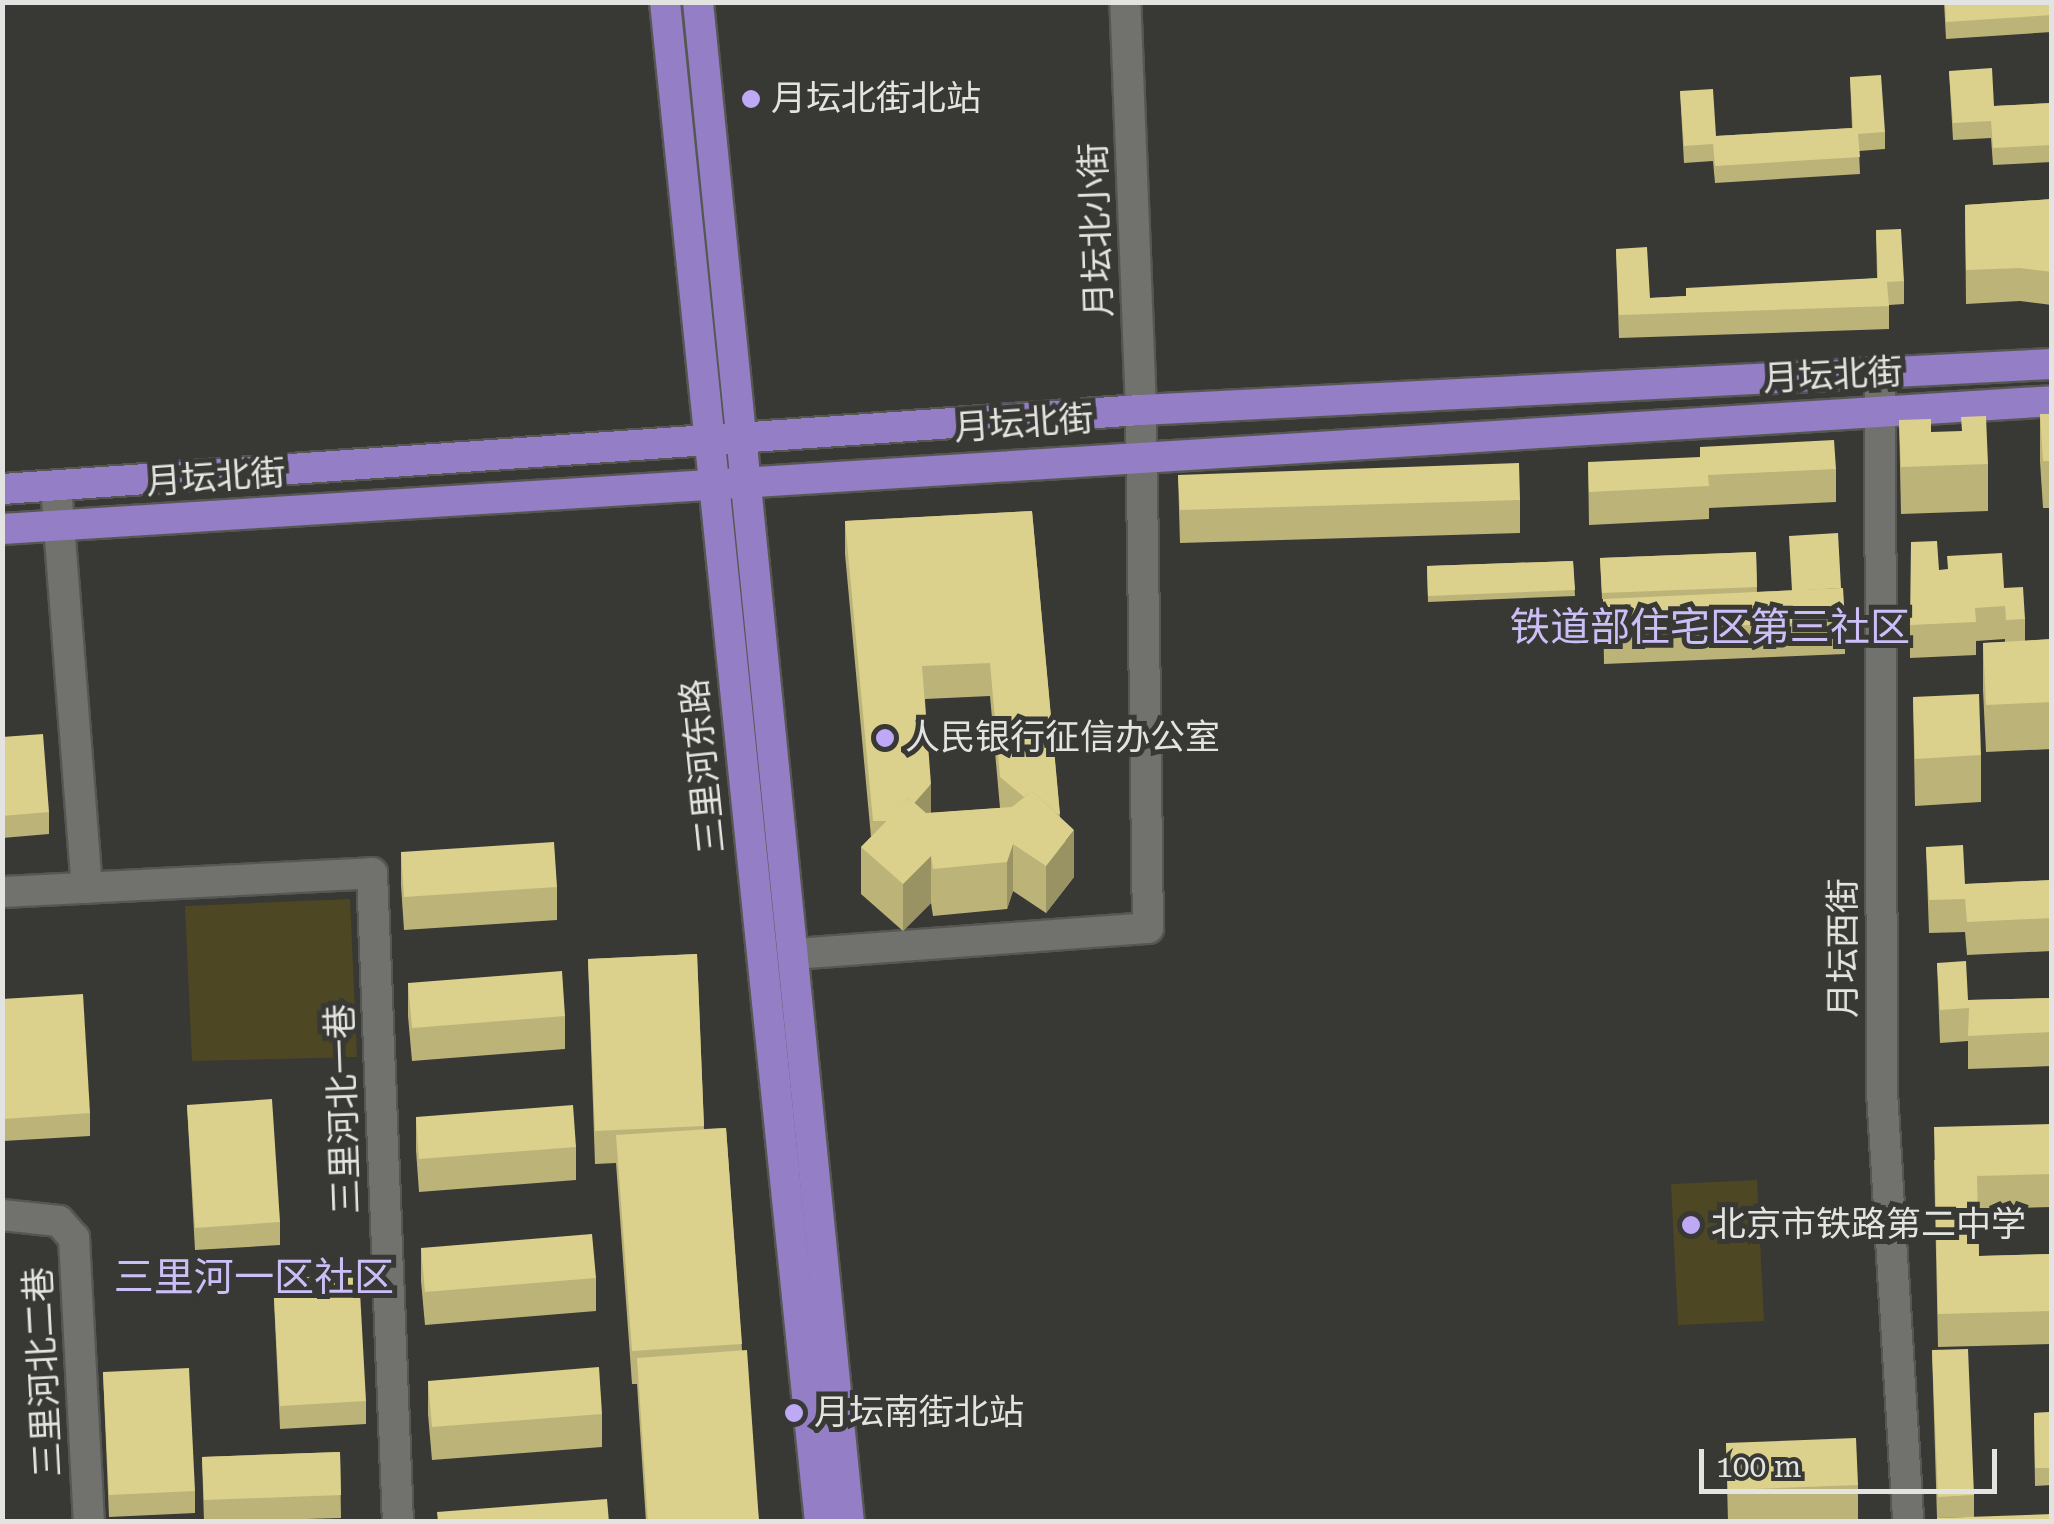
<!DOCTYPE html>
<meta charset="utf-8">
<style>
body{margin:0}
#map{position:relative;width:2054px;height:1524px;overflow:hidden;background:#383834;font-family:"Roboto Serif","Noto Sans SC",serif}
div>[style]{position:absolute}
.green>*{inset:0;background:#4d4724}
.roads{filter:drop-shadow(2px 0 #565653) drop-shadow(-2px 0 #565653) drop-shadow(0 2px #565653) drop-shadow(0 -2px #565653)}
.minor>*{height:30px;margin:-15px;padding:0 15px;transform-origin:15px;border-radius:15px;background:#71716d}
.major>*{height:30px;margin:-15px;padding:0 15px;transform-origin:15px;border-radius:15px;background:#947ec5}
.wall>*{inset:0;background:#bcb378}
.shaded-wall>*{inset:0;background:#999262}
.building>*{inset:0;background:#dbd08c}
.dots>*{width:28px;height:28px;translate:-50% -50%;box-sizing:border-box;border:5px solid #383834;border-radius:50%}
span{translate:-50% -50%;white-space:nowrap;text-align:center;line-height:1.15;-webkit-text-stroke:10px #383834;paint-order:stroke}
.poi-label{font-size:35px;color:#e3e3e1}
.left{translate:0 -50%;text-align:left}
.street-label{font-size:35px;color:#e3e3e1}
.quarter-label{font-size:40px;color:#ccbef7}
.frame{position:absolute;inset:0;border:5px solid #e3e3e1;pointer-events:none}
.scale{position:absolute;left:1699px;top:1449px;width:298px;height:45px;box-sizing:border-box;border:5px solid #e3e3e1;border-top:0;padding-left:12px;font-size:30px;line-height:35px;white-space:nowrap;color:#e3e3e1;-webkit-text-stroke:8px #383834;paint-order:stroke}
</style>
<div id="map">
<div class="green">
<div style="clip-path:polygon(350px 899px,357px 1057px,192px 1061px,185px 906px)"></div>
<div style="clip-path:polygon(1757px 1180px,1764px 1321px,1678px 1325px,1671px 1184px)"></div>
</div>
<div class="roads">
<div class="minor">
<div style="left:1880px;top:373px;width:719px;rotate:89.84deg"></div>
<div style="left:1882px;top:1092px;width:431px;rotate:86.5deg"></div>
<div style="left:56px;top:486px;width:403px;rotate:85.6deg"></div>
<div style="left:2px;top:892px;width:370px;rotate:-2.9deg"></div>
<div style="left:372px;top:873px;width:650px;rotate:87.71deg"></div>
<div style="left:794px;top:954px;width:355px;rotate:-4.2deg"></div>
<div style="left:1148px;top:928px;width:518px;rotate:-90.77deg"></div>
<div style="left:1141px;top:410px;width:408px;rotate:-92.2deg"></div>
<div style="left:2px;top:1215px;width:57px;rotate:6deg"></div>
<div style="left:59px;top:1221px;width:23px;rotate:49deg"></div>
<div style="left:74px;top:1238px;width:284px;rotate:87deg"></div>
</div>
<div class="major">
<div style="left:665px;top:2px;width:1528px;rotate:84.18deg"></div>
<div style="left:698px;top:2px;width:1527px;rotate:84.33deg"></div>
<div style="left:2px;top:489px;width:1142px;rotate:-3.97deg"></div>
<div style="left:1141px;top:410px;width:912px;rotate:-2.89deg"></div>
<div style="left:2px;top:529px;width:2054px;rotate:-3.57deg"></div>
</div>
</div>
<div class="wall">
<div style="clip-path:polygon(1944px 2px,2051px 2px,2052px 32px,1946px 39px)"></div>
<div style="clip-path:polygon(1949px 71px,1994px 106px,2052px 103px,2052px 162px,1993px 165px,1991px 138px,1953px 140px)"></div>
<div style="clip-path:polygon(1850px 77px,1885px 132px,1885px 149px,1859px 151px,1860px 174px,1715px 183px,1713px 161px,1684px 163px,1680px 91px,1716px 136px,1852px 128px)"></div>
<div style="clip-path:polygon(2052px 199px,2052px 305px,2020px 301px,1966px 304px,1965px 205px)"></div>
<div style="clip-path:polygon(1876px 230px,1904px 281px,1904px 304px,1889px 305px,1889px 329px,1619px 338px,1616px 249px,1650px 298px,1686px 296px,1877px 278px)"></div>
<div style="clip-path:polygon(2040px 414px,2052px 414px,2052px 508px,2043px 508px,2040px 461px)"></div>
<div style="clip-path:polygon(1899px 420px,1931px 432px,1988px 464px,1988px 511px,1901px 514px)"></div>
<div style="clip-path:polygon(1588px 462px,1836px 469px,1836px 502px,1709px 508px,1709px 519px,1589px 525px)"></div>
<div style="clip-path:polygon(1178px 475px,1520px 500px,1520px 533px,1180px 543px)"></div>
<div style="clip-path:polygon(evenodd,1032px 511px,1060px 817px,1074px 877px,1046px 913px,1013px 891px,1007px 909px,933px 916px,931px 903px,903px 931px,861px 894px,861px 847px,871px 837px,845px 554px,845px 521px,1032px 511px,990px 696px,1000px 808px,931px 813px,925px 699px,990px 696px)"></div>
<div style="clip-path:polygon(1756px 552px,1757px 592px,1841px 588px,1845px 621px,1845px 654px,1604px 664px,1603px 599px,1627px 598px,1602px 599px,1600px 558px)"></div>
<div style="clip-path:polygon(1573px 561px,1575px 596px,1428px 602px,1427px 566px)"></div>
<div style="clip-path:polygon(1939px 570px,2004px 588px,2025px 619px,2025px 641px,2052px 639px,2052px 749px,1986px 752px,1983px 690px,1983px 643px,2005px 642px,2005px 639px,1976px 641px,1976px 655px,1910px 658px,1910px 625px)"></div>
<div style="clip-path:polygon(1913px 697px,1981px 755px,1981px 802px,1915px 806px)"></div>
<div style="clip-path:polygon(2px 737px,49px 812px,49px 834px,2px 838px)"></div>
<div style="clip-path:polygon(1926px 847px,1965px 884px,2052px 880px,2052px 951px,1967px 955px,1965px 932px,1929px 933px)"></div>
<div style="clip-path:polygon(401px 852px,557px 887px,557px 920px,404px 930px,401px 885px)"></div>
<div style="clip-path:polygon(697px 954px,704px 1129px,726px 1128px,742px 1350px,759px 1522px,646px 1522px,637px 1384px,632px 1384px,616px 1163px,595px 1164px,588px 959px)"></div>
<div style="clip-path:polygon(1937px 963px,1968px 1000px,2052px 998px,2052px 1066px,1968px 1069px,1968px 1041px,1940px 1043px)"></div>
<div style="clip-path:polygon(408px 983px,565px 1016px,565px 1049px,412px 1061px,408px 1016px)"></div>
<div style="clip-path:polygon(2px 999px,90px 1113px,90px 1136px,3px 1141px)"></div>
<div style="clip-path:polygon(187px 1105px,280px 1222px,280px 1245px,195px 1250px)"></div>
<div style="clip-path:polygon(416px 1117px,576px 1147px,576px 1180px,419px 1192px,416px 1150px)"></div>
<div style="clip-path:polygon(2052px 1124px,2052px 1207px,1978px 1209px,1979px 1256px,2052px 1254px,2052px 1344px,1938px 1347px,1934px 1160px)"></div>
<div style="clip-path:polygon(421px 1248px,596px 1278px,596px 1311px,425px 1325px,421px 1281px)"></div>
<div style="clip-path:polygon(273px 1279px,366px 1401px,366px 1424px,280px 1429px)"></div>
<div style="clip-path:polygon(1932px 1350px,1974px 1495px,1974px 1517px,1937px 1518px)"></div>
<div style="clip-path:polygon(103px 1372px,195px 1491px,195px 1513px,109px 1517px)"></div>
<div style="clip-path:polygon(428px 1381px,602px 1414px,602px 1447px,432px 1460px,428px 1414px)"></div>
<div style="clip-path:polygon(2052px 1412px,2052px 1485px,2035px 1486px,2034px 1413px)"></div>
<div style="clip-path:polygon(1726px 1443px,1858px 1485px,1858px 1522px,1728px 1522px)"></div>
<div style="clip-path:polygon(340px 1452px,341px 1518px,204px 1522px,202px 1457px)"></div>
</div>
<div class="shaded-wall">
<div style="clip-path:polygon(931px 784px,931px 817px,900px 820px)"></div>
<div style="clip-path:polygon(1074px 830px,1074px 877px,1046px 913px,1046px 866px)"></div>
<div style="clip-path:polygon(1013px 844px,1013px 891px,1007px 909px,1007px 862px)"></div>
<div style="clip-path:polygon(931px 856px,931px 903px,903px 931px,903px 884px)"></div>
</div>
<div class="building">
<div style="clip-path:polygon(1945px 2px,2051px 2px,2052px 15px,1946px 22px)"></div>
<div style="clip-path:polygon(1992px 68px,1994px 106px,2052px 103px,2052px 145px,1993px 148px,1991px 121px,1953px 123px,1949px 71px)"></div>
<div style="clip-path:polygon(1881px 75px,1885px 132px,1858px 134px,1860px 157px,1715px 166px,1713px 144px,1684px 146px,1680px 91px,1713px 89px,1716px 136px,1853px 128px,1850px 77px)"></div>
<div style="clip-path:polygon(2052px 199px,2052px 272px,2020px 268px,1966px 270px,1965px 205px)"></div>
<div style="clip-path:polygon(1901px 229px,1904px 281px,1887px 282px,1889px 306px,1619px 315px,1616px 249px,1647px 247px,1650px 298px,1686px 296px,1686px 288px,1878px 278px,1876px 230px)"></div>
<div style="clip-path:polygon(2040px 414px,2052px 414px,2052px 461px,2043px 461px)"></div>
<div style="clip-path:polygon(1986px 416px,1988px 464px,1901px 467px,1899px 420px,1931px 419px,1931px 432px,1962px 431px,1961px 417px)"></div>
<div style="clip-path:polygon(1834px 440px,1836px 469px,1708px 475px,1709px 486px,1589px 492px,1588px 462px,1700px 457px,1700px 447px)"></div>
<div style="clip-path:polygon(1519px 463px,1520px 500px,1180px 510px,1178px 475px)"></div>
<div style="clip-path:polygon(1032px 511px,1060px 814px,1057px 814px,1032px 791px,1024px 797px,1000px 777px,990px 663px,922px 666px,931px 784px,914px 803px,909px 798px,887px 821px,873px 821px,845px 521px)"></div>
<div style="clip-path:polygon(1838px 533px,1841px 588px,1792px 591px,1789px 536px)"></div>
<div style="clip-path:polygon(1937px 541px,1939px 570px,1948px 569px,1947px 556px,2002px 553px,2004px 588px,2023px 587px,2025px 619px,2006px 620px,2005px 606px,1975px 608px,1976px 622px,1910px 625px,1911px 542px)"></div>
<div style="clip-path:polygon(1756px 552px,1757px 587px,1602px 593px,1600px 558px)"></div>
<div style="clip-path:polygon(1573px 561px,1575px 590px,1428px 596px,1427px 566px)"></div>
<div style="clip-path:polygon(1843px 588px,1845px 621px,1604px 631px,1603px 599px)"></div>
<div style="clip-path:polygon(2052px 639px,2052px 702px,1986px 705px,1983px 643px)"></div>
<div style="clip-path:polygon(1979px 694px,1981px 755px,1915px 759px,1913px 697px)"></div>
<div style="clip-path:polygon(43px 734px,49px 812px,2px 816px,2px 737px)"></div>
<div style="clip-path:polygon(1032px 791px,1074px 830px,1046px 866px,1013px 844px,1007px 862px,933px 869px,931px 856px,903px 884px,861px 847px,909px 798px,926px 813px,1012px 807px)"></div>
<div style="clip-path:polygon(554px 842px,557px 887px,404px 897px,401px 852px)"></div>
<div style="clip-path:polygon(1963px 845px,1965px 884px,2052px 880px,2052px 918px,1967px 922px,1965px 899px,1929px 900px,1926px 847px)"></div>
<div style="clip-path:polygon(697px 954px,704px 1126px,595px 1131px,588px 959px)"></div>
<div style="clip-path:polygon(1966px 961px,1968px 1000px,2052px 998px,2052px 1032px,1968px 1036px,1969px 1008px,1940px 1010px,1937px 963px)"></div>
<div style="clip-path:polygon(562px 971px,565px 1016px,412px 1028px,408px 983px)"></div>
<div style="clip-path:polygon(83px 994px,90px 1113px,3px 1119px,2px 999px)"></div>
<div style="clip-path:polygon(272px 1099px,280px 1222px,195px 1228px,187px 1105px)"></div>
<div style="clip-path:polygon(573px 1105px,576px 1147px,419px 1159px,416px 1117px)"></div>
<div style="clip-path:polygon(2052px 1124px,2052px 1174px,1977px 1176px,1979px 1256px,2052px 1254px,2052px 1311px,1938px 1314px,1934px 1127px)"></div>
<div style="clip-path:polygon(726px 1128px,742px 1344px,632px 1351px,616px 1135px)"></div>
<div style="clip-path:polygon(592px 1234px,596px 1278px,425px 1292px,421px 1248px)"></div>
<div style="clip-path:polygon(359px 1274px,366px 1401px,280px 1406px,273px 1279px)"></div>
<div style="clip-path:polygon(1968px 1349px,1974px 1495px,1938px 1497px,1932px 1350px)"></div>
<div style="clip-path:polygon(747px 1350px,759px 1522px,648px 1522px,637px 1358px)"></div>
<div style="clip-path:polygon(599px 1367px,602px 1414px,432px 1427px,428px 1381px)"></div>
<div style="clip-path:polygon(189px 1368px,195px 1491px,109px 1495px,103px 1372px)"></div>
<div style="clip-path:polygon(2052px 1412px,2052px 1468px,2035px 1468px,2034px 1413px)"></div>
<div style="clip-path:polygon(1856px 1438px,1858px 1485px,1728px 1490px,1726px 1443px)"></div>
<div style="clip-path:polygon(340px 1452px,341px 1495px,204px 1500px,202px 1457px)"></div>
<div style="clip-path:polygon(607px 1499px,609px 1522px,438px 1522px,437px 1512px)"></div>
<div style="clip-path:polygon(2052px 1514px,2052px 1522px,1937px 1522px,1937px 1518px)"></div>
</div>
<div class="dots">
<div style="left:751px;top:99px;background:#bda9f5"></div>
<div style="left:885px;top:738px;background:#bda9f5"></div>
<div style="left:1691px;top:1225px;background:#bda9f5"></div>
<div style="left:794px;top:1413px;background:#bda9f5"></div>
</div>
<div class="poi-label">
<span class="left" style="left:771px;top:99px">月坛北街北站</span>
<span class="left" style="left:905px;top:738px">人民银行征信办公室</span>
<span class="left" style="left:1711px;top:1225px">北京市铁路第二中学</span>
<span class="left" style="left:814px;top:1413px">月坛南街北站</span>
</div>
<div class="street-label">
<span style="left:1097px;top:230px;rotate:-92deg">月坛北小街</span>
<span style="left:1833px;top:376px;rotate:-3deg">月坛北街</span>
<span style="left:1024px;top:424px;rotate:-4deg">月坛北街</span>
<span style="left:216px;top:478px;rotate:-4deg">月坛北街</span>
<span style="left:704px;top:766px;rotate:-96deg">三里河东路</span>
<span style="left:1844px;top:948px;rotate:-90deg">月坛西街</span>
<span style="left:344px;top:1109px;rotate:-92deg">三里河北一巷</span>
<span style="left:44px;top:1372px;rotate:-93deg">三里河北二巷</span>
</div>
<div class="quarter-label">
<span style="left:1710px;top:628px">铁道部住宅区第三社区</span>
<span style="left:254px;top:1278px">三里河一区社区</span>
</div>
<div class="frame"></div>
<div class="scale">100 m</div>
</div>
